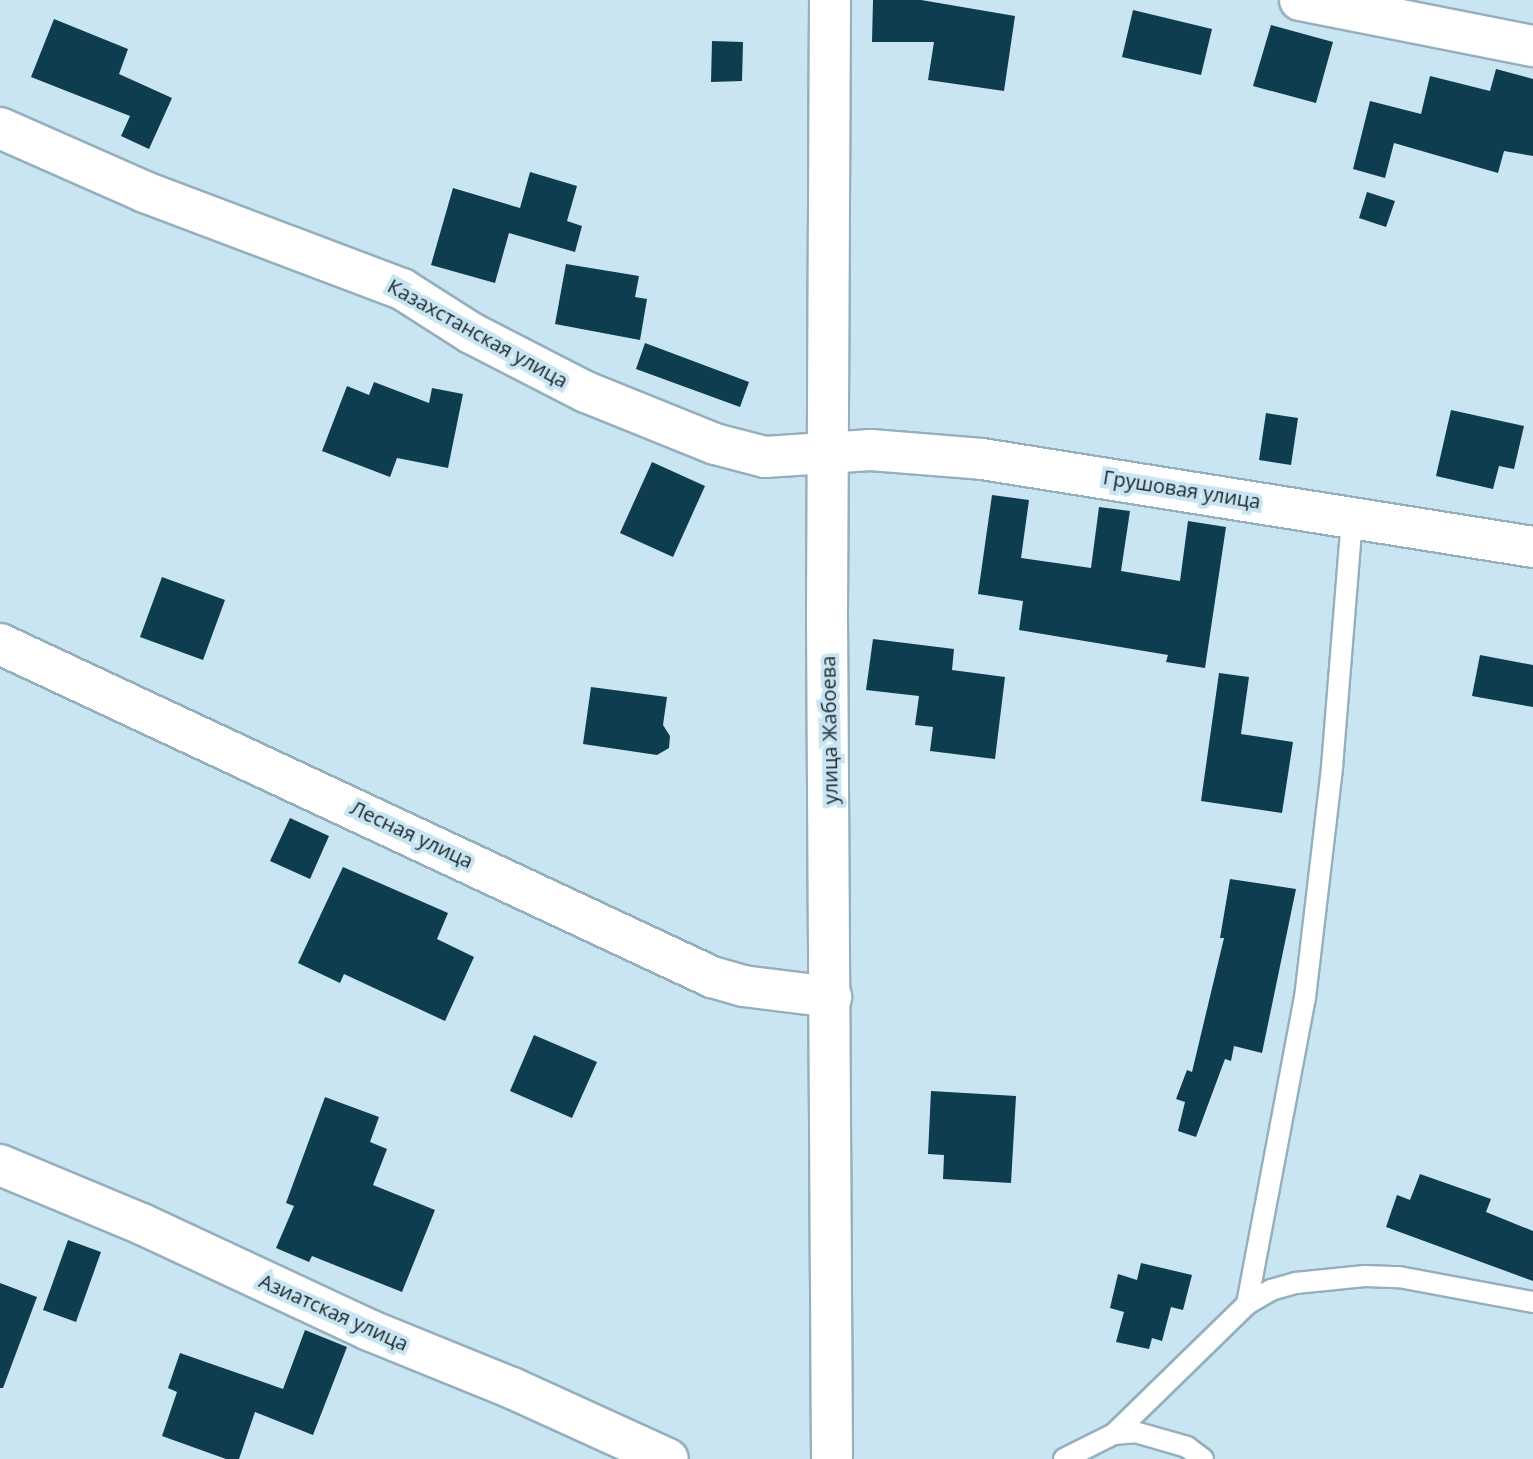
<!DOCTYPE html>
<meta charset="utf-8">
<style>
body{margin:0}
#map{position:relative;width:1533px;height:1459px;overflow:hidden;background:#c9e5f2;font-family:"Open Sans",sans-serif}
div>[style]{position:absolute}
.building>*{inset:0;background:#0d3d4f}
.roads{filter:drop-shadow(2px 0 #95afbc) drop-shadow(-2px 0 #95afbc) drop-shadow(0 2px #95afbc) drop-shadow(0 -2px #95afbc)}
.lane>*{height:20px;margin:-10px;padding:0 10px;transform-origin:10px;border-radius:10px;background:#fff}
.street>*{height:40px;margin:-20px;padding:0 20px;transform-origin:20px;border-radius:20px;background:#fff}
span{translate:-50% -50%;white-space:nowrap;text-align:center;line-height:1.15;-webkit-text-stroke:8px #c9e5f2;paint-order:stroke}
.street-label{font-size:20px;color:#1b262b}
</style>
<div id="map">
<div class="building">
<div style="clip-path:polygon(873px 0,921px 0,1015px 16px,1004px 91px,928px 80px,934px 42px,872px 42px)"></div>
<div style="clip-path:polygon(1133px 10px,1212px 29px,1201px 75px,1122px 57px)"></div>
<div style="clip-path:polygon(54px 19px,128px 49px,119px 74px,172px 98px,149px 149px,121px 136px,130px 116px,31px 77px)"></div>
<div style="clip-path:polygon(1271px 25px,1333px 42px,1316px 103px,1253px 86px)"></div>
<div style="clip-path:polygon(712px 41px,743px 42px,742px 81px,711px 82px)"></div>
<div style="clip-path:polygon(1496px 69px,1533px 79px,1533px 156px,1504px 151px,1498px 173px,1394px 143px,1385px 178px,1353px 169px,1370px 101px,1421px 114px,1430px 76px,1490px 91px)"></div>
<div style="clip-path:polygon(530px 172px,577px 186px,567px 221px,582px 226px,575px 252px,509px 233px,495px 283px,431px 265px,453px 188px,520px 208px)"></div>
<div style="clip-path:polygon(1367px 192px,1395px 201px,1386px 227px,1359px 218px)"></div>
<div style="clip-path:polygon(566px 264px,639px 276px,635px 297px,647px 299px,640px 340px,555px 324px)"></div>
<div style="clip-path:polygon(645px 343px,749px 382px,740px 407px,636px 369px)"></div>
<div style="clip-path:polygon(374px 382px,429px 403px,432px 388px,463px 394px,448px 468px,397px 458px,390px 477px,322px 451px,347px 386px,369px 395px)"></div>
<div style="clip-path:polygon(1451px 410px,1524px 426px,1514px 469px,1499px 466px,1493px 489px,1436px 476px)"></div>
<div style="clip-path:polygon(1266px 413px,1298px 418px,1291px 465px,1259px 460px)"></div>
<div style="clip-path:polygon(652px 462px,705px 486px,673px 557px,620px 533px)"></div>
<div style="clip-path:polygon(992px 495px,1029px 500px,1021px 558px,1091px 568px,1099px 507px,1130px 511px,1121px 571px,1180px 581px,1188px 521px,1226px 527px,1205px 668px,1166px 662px,1168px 655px,1019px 630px,1023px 601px,978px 594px)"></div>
<div style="clip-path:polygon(162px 577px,225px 600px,203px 660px,140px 637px)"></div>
<div style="clip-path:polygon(873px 639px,954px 649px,952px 670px,1005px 677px,995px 759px,930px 751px,933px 727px,915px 725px,919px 696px,866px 690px)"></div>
<div style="clip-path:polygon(1480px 655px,1533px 665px,1533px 707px,1472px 696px)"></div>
<div style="clip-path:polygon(1219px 673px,1249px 677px,1241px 734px,1293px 742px,1282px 813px,1201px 801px)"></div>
<div style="clip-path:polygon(591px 687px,667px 697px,663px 725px,670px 736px,669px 748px,657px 755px,583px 744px)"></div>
<div style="clip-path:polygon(290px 818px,329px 836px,310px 879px,270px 861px)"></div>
<div style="clip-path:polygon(343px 867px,448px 913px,437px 939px,474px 957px,445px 1021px,344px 974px,340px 983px,298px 963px)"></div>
<div style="clip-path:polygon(1230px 879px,1296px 889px,1262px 1053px,1234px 1046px,1231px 1061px,1225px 1059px,1196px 1137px,1178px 1131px,1185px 1102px,1176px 1099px,1187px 1070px,1192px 1072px,1224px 938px,1220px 938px)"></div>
<div style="clip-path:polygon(534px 1035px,597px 1062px,572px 1118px,510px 1091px)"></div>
<div style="clip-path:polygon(931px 1091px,1016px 1096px,1011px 1183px,943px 1179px,944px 1155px,928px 1154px)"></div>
<div style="clip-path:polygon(325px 1097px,379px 1117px,370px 1142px,387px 1149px,373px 1185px,435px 1210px,402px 1292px,312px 1256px,309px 1262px,276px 1248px,294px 1206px,286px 1203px)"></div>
<div style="clip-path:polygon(1420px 1174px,1491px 1199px,1486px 1212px,1533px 1231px,1533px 1281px,1386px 1227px,1397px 1195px,1410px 1200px)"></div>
<div style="clip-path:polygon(68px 1240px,101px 1252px,76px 1322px,43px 1310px)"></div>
<div style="clip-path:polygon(1141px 1263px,1192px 1275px,1183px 1310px,1171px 1307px,1162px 1341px,1152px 1338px,1149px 1349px,1116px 1342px,1124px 1312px,1110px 1308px,1118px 1274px,1137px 1280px)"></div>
<div style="clip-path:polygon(0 1283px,37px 1297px,3px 1388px,0 1388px)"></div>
<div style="clip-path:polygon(305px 1330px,347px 1347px,313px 1435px,255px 1412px,239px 1459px,226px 1459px,162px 1436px,177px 1392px,168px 1388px,180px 1353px,283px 1389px)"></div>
</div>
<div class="roads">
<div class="lane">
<div style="left:1247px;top:1304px;width:28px;rotate:-30deg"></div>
<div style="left:1271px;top:1290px;width:26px;rotate:-16deg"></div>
<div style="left:1296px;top:1283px;width:69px;rotate:-5.8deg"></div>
<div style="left:1365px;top:1276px;width:34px;rotate:2deg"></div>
<div style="left:1399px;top:1277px;width:136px;rotate:10.6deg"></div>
<div style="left:1114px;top:1434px;width:186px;rotate:-44.3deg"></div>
<div style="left:1247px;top:1304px;width:311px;rotate:-79.3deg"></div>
<div style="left:1305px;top:998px;width:233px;rotate:-83.3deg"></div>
<div style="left:1332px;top:767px;width:252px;rotate:-85.4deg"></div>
<div style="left:1064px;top:1459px;width:56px;rotate:-26.6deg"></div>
<div style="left:1114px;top:1434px;width:21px;rotate:-5deg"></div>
<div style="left:1135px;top:1432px;width:54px;rotate:16.1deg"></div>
<div style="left:1187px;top:1447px;width:20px;rotate:37deg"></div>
</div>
<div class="street">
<div style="left:830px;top:0;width:616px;rotate:90.28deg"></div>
<div style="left:827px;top:616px;width:843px;rotate:89.66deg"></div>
<div style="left:1300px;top:0;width:237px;rotate:11.2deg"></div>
<div style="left:0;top:128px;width:158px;rotate:23.8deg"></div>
<div style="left:145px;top:192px;width:275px;rotate:20.7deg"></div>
<div style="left:402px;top:289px;width:82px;rotate:32.5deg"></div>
<div style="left:471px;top:333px;width:129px;rotate:27.2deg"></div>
<div style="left:586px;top:392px;width:139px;rotate:22deg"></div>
<div style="left:715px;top:444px;width:52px;rotate:14.6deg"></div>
<div style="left:765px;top:457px;width:106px;rotate:-3.8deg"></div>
<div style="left:871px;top:450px;width:111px;rotate:4.6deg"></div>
<div style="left:982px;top:459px;width:558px;rotate:9.07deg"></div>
<div style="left:0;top:644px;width:786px;rotate:25.07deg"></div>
<div style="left:712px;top:977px;width:32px;rotate:16deg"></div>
<div style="left:743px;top:986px;width:89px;rotate:7.1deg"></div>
<div style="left:0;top:1165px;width:154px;rotate:22.6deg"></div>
<div style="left:142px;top:1224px;width:251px;rotate:25deg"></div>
<div style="left:369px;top:1330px;width:154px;rotate:22.1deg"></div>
<div style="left:512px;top:1388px;width:171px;rotate:24.5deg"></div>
</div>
</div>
<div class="street-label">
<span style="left:478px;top:333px;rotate:29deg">Казахстанская улица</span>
<span style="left:1182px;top:489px;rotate:9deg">Грушовая улица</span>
<span style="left:829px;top:730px;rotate:-91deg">улица Жабоева</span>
<span style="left:412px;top:834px;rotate:25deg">Лесная улица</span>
<span style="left:334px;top:1312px;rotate:24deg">Азиатская улица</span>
</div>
</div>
